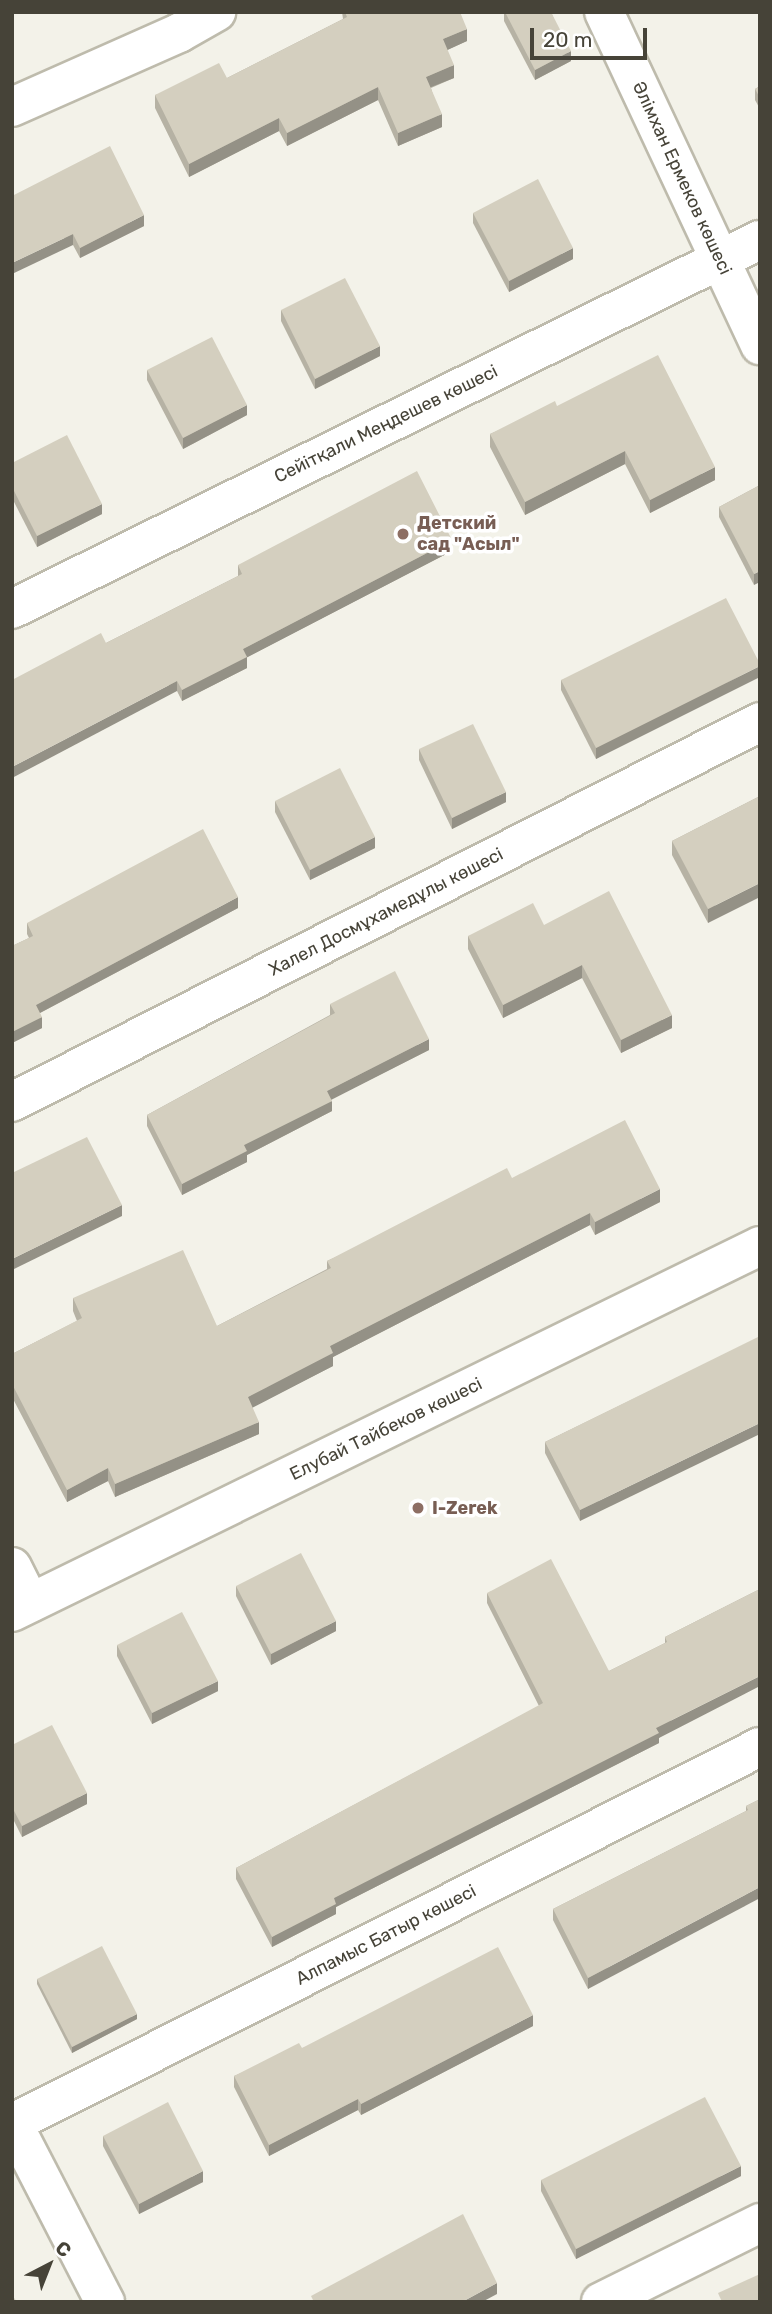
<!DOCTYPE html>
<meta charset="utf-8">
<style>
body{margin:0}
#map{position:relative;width:772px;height:2314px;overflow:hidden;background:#f3f2e9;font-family:Rubik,sans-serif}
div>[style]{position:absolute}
.roads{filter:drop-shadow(2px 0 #bebbac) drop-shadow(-2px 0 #bebbac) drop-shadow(0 2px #bebbac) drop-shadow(0 -2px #bebbac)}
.minor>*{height:38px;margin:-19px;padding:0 19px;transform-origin:19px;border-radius:19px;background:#fff}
.wall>*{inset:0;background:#b6b2a4}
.shaded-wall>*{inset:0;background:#949186}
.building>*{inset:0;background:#d4cfbf}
.dots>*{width:19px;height:19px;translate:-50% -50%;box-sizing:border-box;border:4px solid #fff;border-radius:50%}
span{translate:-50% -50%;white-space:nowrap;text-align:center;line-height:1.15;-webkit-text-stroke:7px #fff;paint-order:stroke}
.street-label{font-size:18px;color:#464338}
.education-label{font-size:18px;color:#785e54;font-weight:700}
.left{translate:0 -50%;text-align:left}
.frame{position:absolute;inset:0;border:14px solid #464338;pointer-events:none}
.north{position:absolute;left:14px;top:2230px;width:70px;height:70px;-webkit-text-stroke:5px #fff;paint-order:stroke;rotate:42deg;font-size:19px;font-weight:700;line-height:28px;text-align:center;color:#464338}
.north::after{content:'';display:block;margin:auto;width:24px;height:32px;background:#464338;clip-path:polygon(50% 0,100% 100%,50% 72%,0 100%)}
.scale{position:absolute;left:530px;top:28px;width:117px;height:32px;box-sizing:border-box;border:4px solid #464338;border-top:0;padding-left:9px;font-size:21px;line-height:24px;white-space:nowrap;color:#464338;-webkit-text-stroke:5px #fff;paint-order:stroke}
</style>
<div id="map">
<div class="roads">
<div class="minor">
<div style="left:604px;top:12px;width:368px;rotate:64.9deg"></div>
<div style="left:12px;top:107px;width:183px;rotate:-23.9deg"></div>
<div style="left:179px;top:33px;width:43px;rotate:-29.6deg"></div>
<div style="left:12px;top:609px;width:834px;rotate:-26.26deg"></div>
<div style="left:12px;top:1102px;width:839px;rotate:-26.93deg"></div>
<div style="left:12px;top:1567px;width:40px;rotate:63.4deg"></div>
<div style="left:12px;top:1612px;width:833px;rotate:-26.07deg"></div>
<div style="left:12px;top:2122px;width:203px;rotate:62.7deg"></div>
<div style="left:13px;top:2123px;width:836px;rotate:-26.72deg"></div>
<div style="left:601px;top:2302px;width:178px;rotate:-26.4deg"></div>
</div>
</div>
<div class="wall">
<div style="clip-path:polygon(342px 12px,460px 12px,467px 41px,447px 50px,454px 78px,431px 88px,442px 127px,398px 146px,378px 100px,287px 146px,279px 131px,189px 177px,155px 108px,155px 95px,227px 78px,343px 19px)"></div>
<div style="clip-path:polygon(504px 12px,551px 12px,571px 61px,535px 80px,504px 21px)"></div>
<div style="clip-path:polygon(760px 86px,760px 109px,755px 100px,755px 89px)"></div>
<div style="clip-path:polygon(12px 196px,144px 226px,80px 258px,73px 245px)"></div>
<div style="clip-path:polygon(473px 213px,573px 259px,509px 292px,473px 223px)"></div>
<div style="clip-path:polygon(281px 310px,380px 356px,315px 389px,281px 321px)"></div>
<div style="clip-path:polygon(147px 370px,247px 415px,183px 449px,147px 380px)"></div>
<div style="clip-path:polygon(557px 406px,715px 480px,650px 513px,625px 464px,525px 515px,490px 447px,490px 434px)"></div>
<div style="clip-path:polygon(12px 463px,102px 514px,37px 547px,12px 498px)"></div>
<div style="clip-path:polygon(760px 485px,754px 585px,719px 517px,719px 507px)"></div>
<div style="clip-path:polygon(452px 551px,247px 657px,247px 668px,182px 701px,177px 691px,106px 643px,238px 576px,238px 565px)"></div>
<div style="clip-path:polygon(760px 664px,596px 759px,561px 690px,561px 680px)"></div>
<div style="clip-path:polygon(419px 749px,506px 802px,452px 829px,419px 760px)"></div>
<div style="clip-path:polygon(760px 796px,708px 923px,672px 855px,672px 841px)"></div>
<div style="clip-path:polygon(275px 801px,375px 848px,310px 880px,275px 812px)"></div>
<div style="clip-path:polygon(238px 908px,40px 1013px,42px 1028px,12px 1043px,12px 946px,29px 938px,27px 934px,27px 923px)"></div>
<div style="clip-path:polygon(544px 925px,672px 1028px,621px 1053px,582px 978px,503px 1018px,468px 949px,468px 936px)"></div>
<div style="clip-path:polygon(330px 1004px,429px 1050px,331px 1099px,332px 1111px,247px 1155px,247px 1162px,182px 1195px,147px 1126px,147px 1115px,330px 1015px)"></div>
<div style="clip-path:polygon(512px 1178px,660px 1202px,595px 1235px,590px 1225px,333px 1357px,333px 1366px,252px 1407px,259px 1434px,115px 1497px,108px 1481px,67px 1502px,12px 1397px,12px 1354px,77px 1321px,73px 1311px,73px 1298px,217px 1326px,327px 1269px,327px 1261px)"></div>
<div style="clip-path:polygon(746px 1344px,580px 1521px,545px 1453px,545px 1442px)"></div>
<div style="clip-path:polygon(236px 1586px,336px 1631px,271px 1665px,236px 1596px)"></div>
<div style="clip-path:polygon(760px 1589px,659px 1738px,659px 1743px,336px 1907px,336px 1914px,272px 1947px,236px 1879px,236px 1868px,539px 1706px,487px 1603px,487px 1593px,609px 1671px,665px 1643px,665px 1637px)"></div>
<div style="clip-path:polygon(117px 1645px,218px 1691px,152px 1724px,117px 1656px)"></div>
<div style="clip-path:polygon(12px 1745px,87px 1804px,22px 1837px,12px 1817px)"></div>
<div style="clip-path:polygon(760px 1799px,588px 1989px,553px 1920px,553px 1909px,746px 1811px,746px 1806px)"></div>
<div style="clip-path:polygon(37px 1979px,137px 2019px,72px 2053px,37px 1984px)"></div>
<div style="clip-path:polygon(533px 2026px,361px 2115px,358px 2110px,269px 2156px,234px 2087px,234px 2076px,302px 2048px)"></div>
<div style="clip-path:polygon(103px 2136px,203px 2182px,139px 2214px,103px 2146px)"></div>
<div style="clip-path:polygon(741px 2176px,576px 2259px,541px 2191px,541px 2180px)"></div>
</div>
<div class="shaded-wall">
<div style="clip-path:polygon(467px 29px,467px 41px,443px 52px,443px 39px)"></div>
<div style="clip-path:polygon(571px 51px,571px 61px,535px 80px,535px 70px)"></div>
<div style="clip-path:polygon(454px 65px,454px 78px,426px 89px,426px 77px)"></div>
<div style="clip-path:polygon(378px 87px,378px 100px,287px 146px,287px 133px)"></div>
<div style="clip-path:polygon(442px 114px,442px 127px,398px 146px,398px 133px)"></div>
<div style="clip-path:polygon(279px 118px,279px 131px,189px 177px,189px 164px)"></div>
<div style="clip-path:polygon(144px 215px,144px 226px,80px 258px,80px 248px)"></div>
<div style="clip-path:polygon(73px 234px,73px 245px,12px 274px,12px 263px)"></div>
<div style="clip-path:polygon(573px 248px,573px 259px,509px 292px,509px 281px)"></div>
<div style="clip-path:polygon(380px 346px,380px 356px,315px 389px,315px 379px)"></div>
<div style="clip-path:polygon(247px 405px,247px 415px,183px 449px,183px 438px)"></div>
<div style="clip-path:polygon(625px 451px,625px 464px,525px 515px,525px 502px)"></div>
<div style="clip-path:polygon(715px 467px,715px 480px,650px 513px,650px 500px)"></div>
<div style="clip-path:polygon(102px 504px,102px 514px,37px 547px,37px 536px)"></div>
<div style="clip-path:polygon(452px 540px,452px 551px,244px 659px,247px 657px,247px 668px,182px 701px,182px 690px,243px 649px)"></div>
<div style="clip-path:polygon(760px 571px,760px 582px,754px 585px,754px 574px)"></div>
<div style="clip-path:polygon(760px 666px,760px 677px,596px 759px,596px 748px)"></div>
<div style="clip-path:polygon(177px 681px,177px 691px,12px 778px,12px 767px)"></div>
<div style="clip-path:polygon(506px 792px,506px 802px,452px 829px,452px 818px)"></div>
<div style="clip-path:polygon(375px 837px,375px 848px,310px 880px,310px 870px)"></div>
<div style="clip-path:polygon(760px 883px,760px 897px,708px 923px,708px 909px)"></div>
<div style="clip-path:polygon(238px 897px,238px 908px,36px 1015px,36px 1005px)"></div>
<div style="clip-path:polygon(582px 965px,582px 978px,503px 1018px,503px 1005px)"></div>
<div style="clip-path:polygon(672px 1015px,672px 1028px,621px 1053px,621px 1040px)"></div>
<div style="clip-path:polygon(42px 1017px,42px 1028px,12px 1043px,12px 1032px)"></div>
<div style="clip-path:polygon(429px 1039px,429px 1050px,327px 1102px,327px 1091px)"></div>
<div style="clip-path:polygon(332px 1101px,332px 1111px,247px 1155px,247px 1162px,182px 1195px,182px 1184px,244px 1145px)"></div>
<div style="clip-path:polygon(660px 1189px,660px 1202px,595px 1235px,595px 1222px)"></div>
<div style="clip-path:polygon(122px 1205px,122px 1216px,12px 1270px,12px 1259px)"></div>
<div style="clip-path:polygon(590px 1213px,590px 1225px,333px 1357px,333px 1366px,248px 1410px,248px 1397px,330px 1346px)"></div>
<div style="clip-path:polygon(259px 1422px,259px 1434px,115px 1497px,115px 1484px)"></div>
<div style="clip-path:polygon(760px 1423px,760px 1434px,580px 1521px,580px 1510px)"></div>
<div style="clip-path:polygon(108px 1468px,108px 1481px,67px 1502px,67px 1490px)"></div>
<div style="clip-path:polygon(336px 1621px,336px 1631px,271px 1665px,271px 1654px)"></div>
<div style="clip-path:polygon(760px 1676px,760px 1686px,659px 1738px,659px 1743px,336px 1907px,336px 1914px,272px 1947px,272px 1937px,334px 1898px,656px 1728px)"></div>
<div style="clip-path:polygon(218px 1681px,218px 1691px,152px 1724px,152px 1713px)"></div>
<div style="clip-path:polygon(87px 1793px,87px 1804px,22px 1837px,22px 1826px)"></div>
<div style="clip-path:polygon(760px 1887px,760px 1898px,588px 1989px,588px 1978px)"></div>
<div style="clip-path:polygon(137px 2014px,137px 2019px,72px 2053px,72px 2047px)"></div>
<div style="clip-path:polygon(533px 2015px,533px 2026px,361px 2115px,361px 2104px)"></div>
<div style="clip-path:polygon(358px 2099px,358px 2110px,269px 2156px,269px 2145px)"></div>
<div style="clip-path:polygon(741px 2166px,741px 2176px,576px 2259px,576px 2249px)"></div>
<div style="clip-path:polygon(203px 2171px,203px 2182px,139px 2214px,139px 2204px)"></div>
<div style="clip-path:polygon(497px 2283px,497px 2294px,482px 2302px,462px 2302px)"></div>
</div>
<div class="building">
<div style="clip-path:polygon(345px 12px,460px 12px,467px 29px,443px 39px,454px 65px,426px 77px,442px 114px,398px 133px,378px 87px,287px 133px,279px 118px,189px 164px,155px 95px,219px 63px,227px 78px,347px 17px)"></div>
<div style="clip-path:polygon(505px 12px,551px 12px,571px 51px,535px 70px)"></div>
<div style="clip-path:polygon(760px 86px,760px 98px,755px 89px)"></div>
<div style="clip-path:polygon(110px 146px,144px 215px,80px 248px,73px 234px,12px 263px,12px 196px)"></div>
<div style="clip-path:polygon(538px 179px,573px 248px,509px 281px,473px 213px)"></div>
<div style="clip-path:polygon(345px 278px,380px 346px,315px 379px,281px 310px)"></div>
<div style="clip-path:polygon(212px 337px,247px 405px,183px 438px,147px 370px)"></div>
<div style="clip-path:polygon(658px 355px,715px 467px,650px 500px,625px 451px,525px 502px,490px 434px,555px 401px,557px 406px)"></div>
<div style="clip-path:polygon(67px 435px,102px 504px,37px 536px,12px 487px,12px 463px)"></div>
<div style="clip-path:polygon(417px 471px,452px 540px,243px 649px,247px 657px,182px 690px,177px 681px,12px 767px,12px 680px,101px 633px,106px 643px,242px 574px,238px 565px)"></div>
<div style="clip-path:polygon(760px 485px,760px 571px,754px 574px,719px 507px)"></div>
<div style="clip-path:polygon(726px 598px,760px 664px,760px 666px,596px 748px,561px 680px)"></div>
<div style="clip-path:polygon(473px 724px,506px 792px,452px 818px,419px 749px)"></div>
<div style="clip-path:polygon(340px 768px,375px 837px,310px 870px,275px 801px)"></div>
<div style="clip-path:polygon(760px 796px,760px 883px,708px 909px,672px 841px)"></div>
<div style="clip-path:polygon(203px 829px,238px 897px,36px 1005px,42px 1017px,12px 1032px,12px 946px,33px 936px,27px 923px)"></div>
<div style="clip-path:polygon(609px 891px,672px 1015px,621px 1040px,582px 965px,503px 1005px,468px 936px,533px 903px,544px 925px)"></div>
<div style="clip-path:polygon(395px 971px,429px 1039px,327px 1091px,332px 1101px,244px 1145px,247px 1151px,182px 1184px,147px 1115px,335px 1013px,330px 1004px)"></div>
<div style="clip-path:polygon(625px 1120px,660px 1189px,595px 1222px,590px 1213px,330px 1346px,333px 1353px,248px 1397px,259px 1422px,115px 1484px,108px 1468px,67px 1490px,12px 1384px,12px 1354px,82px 1318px,73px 1298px,183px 1250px,217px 1326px,331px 1268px,327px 1261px,507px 1168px,512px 1178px)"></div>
<div style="clip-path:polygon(87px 1137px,122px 1205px,12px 1259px,12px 1173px)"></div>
<div style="clip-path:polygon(760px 1336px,760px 1423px,580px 1510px,545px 1442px)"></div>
<div style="clip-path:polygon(301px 1553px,336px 1621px,271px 1654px,236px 1586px)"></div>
<div style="clip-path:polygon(551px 1559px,609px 1671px,667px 1642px,665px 1637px,760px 1589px,760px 1676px,656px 1728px,659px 1733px,334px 1898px,336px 1904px,272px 1937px,236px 1868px,543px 1703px,487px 1593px)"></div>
<div style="clip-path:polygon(182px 1612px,218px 1681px,152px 1713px,117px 1645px)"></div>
<div style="clip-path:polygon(52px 1725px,87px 1793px,22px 1826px,12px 1807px,12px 1745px)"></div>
<div style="clip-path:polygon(760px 1799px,760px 1887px,588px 1978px,553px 1909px,748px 1810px,746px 1806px)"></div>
<div style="clip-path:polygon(102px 1946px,137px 2014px,72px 2047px,37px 1979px)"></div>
<div style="clip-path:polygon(498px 1947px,533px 2015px,361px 2104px,358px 2099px,269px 2145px,234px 2076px,299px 2043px,302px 2048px)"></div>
<div style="clip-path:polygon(705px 2097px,741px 2166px,576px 2249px,541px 2180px)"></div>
<div style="clip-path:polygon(168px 2102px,203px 2171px,139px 2204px,103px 2136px)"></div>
<div style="clip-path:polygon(463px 2214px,497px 2283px,462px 2302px,314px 2302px,311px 2296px)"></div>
<div style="clip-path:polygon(760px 2274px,760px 2302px,722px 2302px,718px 2293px)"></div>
<div style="clip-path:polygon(12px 2295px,17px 2302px,12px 2302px)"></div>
</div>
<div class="dots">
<div style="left:403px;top:534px;background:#8d6e63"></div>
<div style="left:418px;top:1508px;background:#8d6e63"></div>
</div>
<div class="street-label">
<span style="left:682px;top:178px;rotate:65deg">Әлімхан Ермеков көшесі</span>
<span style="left:386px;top:424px;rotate:-26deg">Сейітқали Меңдешев көшесі</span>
<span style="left:386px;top:912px;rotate:-27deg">Халел Досмұхамедұлы көшесі</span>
<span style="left:386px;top:1429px;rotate:-26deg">Елубай Тайбеков көшесі</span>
<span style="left:386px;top:1935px;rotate:-27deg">Алпамыс Батыр көшесі</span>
</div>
<div class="education-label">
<span class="left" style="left:417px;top:534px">Детский<br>сад "Асыл"</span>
<span class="left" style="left:432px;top:1508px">I-Zerek</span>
</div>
<div class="frame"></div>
<div class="north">С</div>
<div class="scale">20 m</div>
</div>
